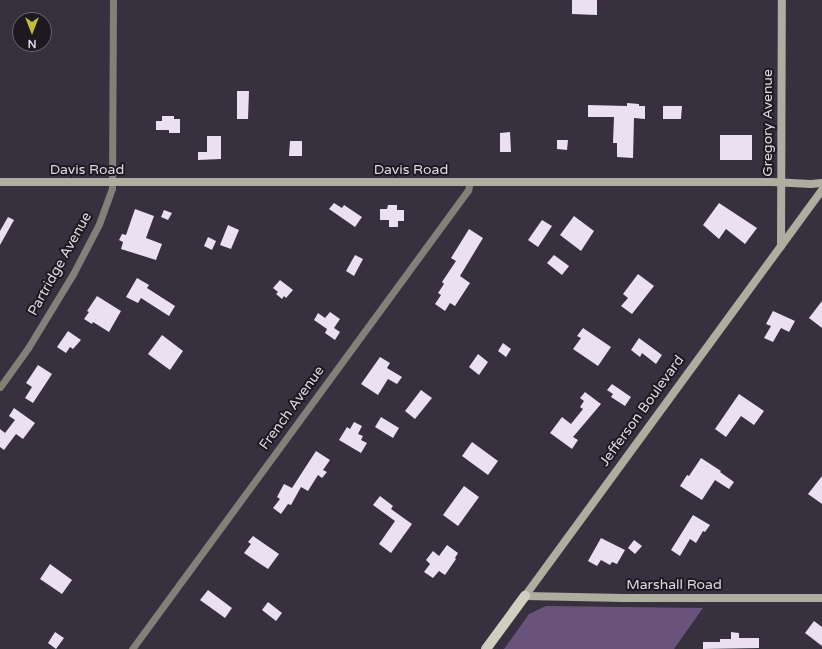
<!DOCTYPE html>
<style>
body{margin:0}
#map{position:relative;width:822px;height:649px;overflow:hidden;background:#37303e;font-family:"Varela Round",sans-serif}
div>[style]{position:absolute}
.green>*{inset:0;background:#69537a}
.building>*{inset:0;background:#eae0f2}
.street>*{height:7px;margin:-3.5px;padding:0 3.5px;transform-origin:3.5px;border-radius:3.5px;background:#818179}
.secondary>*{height:8px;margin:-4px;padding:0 4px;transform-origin:4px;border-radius:4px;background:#adada0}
.primary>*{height:10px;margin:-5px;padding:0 5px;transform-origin:5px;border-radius:5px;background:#cecfbe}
span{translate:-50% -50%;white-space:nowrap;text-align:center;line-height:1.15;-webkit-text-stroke:4px #1d1920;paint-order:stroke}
.street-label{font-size:14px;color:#ded9e2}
.north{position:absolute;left:12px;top:12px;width:40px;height:40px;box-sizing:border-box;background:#1d1920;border:1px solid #6a666e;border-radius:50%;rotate:180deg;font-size:11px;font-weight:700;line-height:16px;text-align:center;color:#ded9e2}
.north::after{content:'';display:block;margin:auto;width:14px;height:18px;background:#c2bd3f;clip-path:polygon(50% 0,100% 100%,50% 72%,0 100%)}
</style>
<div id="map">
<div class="green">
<div style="clip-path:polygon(546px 606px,703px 608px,674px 649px,504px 649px,529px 614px)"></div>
</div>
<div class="building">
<div style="clip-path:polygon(572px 0,597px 0,597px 15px,572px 14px)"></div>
<div style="clip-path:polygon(237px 91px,249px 91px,248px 119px,237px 119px)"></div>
<div style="clip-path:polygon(627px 103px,639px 104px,639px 106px,645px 106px,645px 119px,634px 118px,633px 158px,617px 157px,617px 143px,613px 143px,614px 117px,588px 117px,588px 105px,627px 106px)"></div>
<div style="clip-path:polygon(663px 106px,682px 106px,681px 119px,663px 119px)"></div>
<div style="clip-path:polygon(162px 116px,174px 116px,174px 119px,180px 119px,180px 133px,169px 133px,169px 130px,156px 130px,156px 121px,162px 121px)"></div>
<div style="clip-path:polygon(510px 132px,511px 152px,500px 152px,500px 133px)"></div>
<div style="clip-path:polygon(720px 135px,752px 135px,752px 160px,720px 160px)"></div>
<div style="clip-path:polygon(207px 136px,221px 136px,221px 159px,198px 160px,198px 152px,207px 152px)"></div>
<div style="clip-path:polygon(557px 140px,568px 140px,567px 150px,557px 149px)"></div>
<div style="clip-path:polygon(290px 141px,302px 141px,302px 156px,289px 156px)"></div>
<div style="clip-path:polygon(334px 203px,342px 208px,344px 205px,362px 217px,355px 227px,329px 209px)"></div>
<div style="clip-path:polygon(719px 203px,757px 228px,745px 244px,726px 229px,719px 239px,703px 225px)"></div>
<div style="clip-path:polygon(388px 205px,397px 205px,397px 210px,404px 210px,404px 221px,398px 221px,398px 227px,389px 227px,389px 220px,380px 220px,380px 209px,387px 209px)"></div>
<div style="clip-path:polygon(135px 209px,154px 216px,146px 238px,162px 244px,156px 260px,121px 249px,123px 242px,119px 240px,122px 234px,126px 235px)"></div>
<div style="clip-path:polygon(164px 210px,172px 213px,168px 220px,161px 217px)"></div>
<div style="clip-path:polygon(574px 216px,594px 231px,581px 251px,560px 235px)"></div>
<div style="clip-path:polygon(8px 217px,14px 220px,0 245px,0 231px)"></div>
<div style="clip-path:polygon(542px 220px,552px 226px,538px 247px,528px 240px)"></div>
<div style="clip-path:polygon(228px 225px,239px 230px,231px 249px,220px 245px)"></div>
<div style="clip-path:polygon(469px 229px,483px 238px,460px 276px,470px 283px,455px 306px,450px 303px,445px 311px,435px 304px,441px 295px,438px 293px,444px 284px,442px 282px,456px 261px,451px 258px)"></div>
<div style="clip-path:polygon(208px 237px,216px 241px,212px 250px,204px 246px)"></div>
<div style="clip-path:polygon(355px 255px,363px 259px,354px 276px,346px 271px)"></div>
<div style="clip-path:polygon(554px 255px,569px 266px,562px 275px,547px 263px)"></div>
<div style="clip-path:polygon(638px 274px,654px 286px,632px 314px,621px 306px,628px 298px,623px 294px)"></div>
<div style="clip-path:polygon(137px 278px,149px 285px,147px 288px,175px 306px,169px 316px,141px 298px,138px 303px,126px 297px)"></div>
<div style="clip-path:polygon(280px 280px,293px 290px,286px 298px,284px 296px,282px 299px,276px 294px,278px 292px,273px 288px)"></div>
<div style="clip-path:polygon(97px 296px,121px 311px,109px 332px,93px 322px,92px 324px,84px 319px,89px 312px,87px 311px)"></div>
<div style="clip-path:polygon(822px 301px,822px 328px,809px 318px)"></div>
<div style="clip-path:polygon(773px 311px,795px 321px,789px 332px,781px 328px,773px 342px,764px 338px,771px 326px,766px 324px)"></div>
<div style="clip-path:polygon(330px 312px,340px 319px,334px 328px,340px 332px,335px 340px,325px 333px,327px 329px,314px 320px,318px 313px,325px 318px)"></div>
<div style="clip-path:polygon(583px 328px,611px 347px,598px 366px,573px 349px,581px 338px,577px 336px)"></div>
<div style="clip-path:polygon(68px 331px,81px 340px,73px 349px,70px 347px,66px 353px,57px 347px)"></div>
<div style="clip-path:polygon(162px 335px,183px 351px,170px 370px,148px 354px)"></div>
<div style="clip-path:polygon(639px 338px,662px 355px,656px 364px,642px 353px,640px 357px,631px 350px)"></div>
<div style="clip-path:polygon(503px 343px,511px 349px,506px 357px,498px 351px)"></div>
<div style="clip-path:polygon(478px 354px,488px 362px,479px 375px,469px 367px)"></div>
<div style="clip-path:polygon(380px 357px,390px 363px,387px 368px,402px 377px,397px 384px,388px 379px,378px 395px,361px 384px)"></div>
<div style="clip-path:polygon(38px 365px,52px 374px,33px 403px,25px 398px,32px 387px,26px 383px)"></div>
<div style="clip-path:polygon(612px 384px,631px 397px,625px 406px,611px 397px,613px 394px,607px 390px)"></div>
<div style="clip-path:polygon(421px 390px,432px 398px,415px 419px,405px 411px)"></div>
<div style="clip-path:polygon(585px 392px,601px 404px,573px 437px,578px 440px,572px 449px,550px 433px,562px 417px,571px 424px,583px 409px,580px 407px,584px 401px,580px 398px)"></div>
<div style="clip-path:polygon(739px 394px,764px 411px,754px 425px,741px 416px,726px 437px,715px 429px)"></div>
<div style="clip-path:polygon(14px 408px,35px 423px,23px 439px,16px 434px,4px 450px,0 447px,0 429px,5px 433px,15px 420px,9px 416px)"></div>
<div style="clip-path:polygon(381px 417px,399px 428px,393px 438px,375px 427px)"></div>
<div style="clip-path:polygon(354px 422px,362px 426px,358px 434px,363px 436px,361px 440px,367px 443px,361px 453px,339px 440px,347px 427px,350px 429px)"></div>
<div style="clip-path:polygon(472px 442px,498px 461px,488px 475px,462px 456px)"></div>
<div style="clip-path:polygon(316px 451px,330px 460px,323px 470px,327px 472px,322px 478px,318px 475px,308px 491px,301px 487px,291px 505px,288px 504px,281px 514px,273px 508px,280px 499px,277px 497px,284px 484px,292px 488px)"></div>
<div style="clip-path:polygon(701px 458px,721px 471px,720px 472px,734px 482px,729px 489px,715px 480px,702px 500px,680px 486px,687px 475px,689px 476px)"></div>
<div style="clip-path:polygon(822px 476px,822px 504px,808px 494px)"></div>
<div style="clip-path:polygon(464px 486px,479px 497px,458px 526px,443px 515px)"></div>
<div style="clip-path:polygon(380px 496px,393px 506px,391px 509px,412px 524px,391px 553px,379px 544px,395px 521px,373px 505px)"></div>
<div style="clip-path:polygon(693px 515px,710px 525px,705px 532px,703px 531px,696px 543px,690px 539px,680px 556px,671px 550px)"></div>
<div style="clip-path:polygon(253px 536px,279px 554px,268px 569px,244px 553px,251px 544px,248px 542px)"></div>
<div style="clip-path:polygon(601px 538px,625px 550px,617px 564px,612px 562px,610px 565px,601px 560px,597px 566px,588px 561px)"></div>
<div style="clip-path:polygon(634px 540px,642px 546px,635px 554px,628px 548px)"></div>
<div style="clip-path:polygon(447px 545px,458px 553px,455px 558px,456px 559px,445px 575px,439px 571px,433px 578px,424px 572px,430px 564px,426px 560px,433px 551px,439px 556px)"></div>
<div style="clip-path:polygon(50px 564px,72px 580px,62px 594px,40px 579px)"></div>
<div style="clip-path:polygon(208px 590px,232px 608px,225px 618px,200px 600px)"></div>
<div style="clip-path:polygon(268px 602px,282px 613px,276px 621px,262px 610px)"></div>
<div style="clip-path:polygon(814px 621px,822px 627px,822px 646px,805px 633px)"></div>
<div style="clip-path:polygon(55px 632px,64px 638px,56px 649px,48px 643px)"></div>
<div style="clip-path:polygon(731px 632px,739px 633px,739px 638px,759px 638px,759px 648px,703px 649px,703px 642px,720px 642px,720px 639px,731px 639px)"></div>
</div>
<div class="street">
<div style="left:0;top:387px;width:48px;rotate:-54.3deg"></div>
<div style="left:28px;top:348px;width:87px;rotate:-58.7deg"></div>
<div style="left:73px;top:274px;width:56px;rotate:-62.5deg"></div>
<div style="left:99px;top:224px;width:38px;rotate:-70deg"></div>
<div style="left:112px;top:188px;width:188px;rotate:-89.7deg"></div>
<div style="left:132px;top:649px;width:569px;rotate:-53.79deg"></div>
<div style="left:468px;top:190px;width:8px;rotate:-76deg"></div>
</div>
<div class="secondary">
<div style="left:0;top:182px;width:772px"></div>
<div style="left:772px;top:182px;width:39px;rotate:3deg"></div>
<div style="left:811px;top:184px;width:11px;rotate:-5deg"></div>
<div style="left:781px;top:246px;width:246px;rotate:-89.8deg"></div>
<div style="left:525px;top:596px;width:503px;rotate:-53.81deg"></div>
<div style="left:525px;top:596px;width:99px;rotate:1.2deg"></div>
<div style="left:624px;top:598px;width:198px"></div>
</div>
<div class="primary">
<div style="left:486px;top:649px;width:66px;rotate:-53.7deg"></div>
</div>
<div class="street-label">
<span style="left:768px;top:123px;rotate:-90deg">Gregory Avenue</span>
<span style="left:87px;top:170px">Davis Road</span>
<span style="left:411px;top:170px">Davis Road</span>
<span style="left:60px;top:264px;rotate:-61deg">Partridge Avenue</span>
<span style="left:292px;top:408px;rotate:-54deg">French Avenue</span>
<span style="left:642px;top:411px;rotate:-54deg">Jefferson Boulevard</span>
<span style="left:674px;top:585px">Marshall Road</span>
</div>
<div class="north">N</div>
</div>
